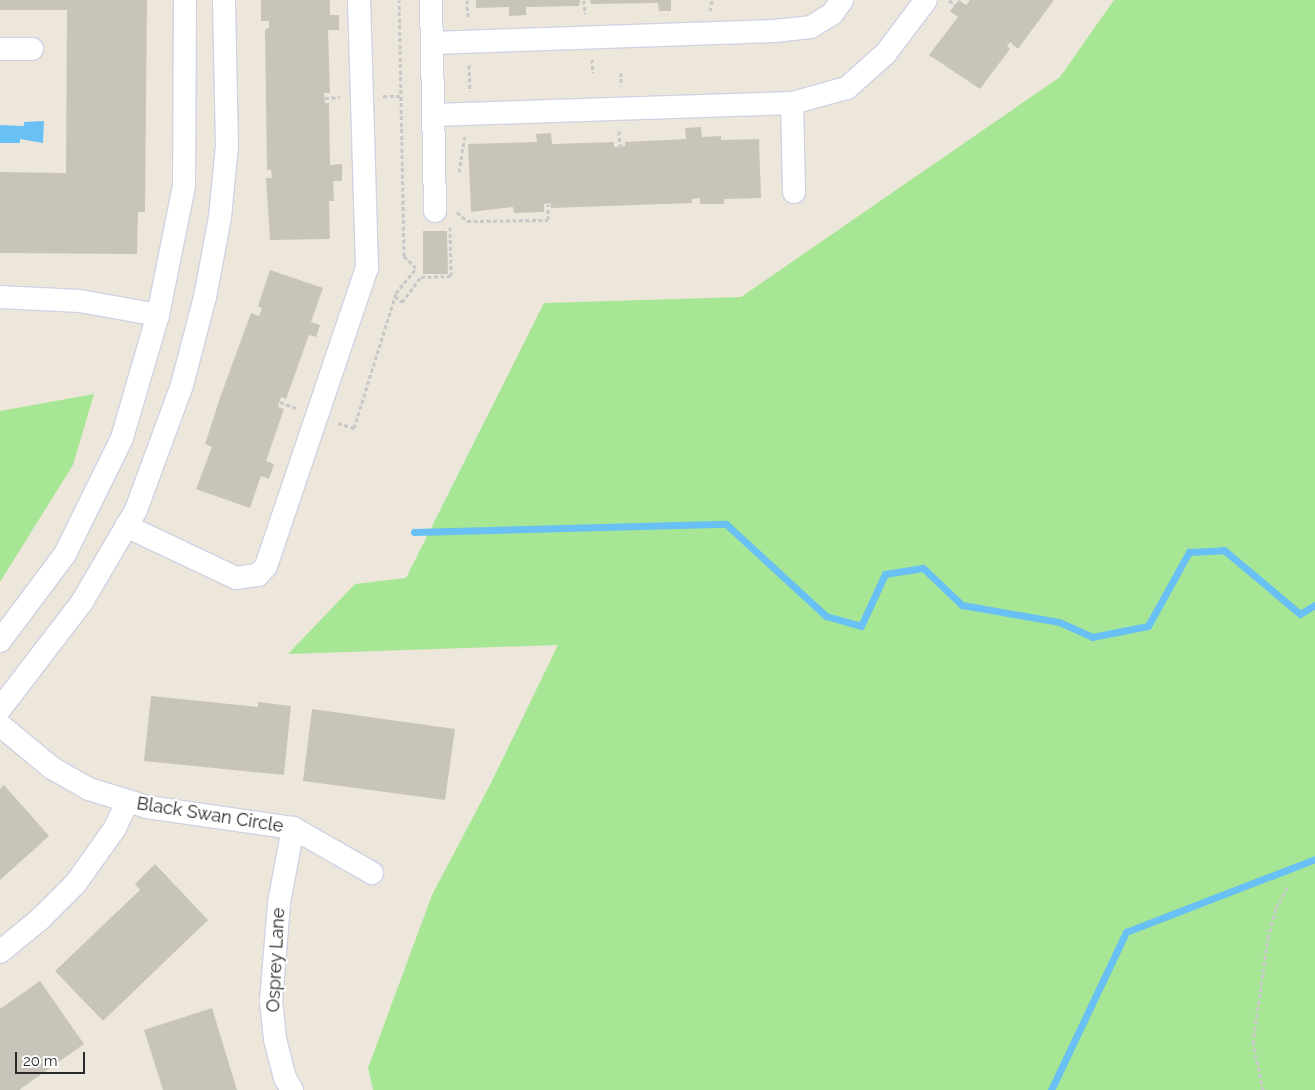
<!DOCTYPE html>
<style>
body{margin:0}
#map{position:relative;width:1315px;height:1090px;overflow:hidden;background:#ede7db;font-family:Raleway,sans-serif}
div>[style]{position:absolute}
.green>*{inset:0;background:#a7e694}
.water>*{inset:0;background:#68c0f4}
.stream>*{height:7px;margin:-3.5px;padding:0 3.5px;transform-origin:3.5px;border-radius:3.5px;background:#68c0f4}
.building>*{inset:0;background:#c8c4ba}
.path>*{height:3px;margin-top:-1.5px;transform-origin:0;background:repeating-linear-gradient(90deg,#c8c8c8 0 4px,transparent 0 6.5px)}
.roads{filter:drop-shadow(1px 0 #d0d2e3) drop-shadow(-1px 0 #d0d2e3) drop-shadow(0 1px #d0d2e3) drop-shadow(0 -1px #d0d2e3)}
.minor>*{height:22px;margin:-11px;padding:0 11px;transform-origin:11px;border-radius:11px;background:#fff}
span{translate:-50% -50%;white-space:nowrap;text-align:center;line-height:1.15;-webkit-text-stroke:4px #fff;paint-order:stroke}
.street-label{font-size:18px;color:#2a2a2a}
.scale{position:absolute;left:15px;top:1052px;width:70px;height:22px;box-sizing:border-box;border:2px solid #2a2a2a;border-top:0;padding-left:6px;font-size:15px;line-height:18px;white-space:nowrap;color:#2a2a2a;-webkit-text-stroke:4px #fff;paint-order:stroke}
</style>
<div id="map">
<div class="green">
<div style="clip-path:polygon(1114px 0,1315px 0,1315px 1090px,373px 1090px,368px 1068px,432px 895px,491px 783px,558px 645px,288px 654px,355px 584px,406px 578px,544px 303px,741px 297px,1060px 77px)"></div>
<div style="clip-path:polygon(94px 394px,73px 465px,0 582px,0 411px)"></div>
</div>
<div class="water">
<div style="clip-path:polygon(44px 121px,43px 143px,20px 139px,20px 143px,0 143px,0 125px,24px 126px,24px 122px)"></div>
</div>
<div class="stream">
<div style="left:414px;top:532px;width:312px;rotate:-1.5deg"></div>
<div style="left:726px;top:524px;width:136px;rotate:42.6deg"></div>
<div style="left:826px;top:616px;width:36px;rotate:16deg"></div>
<div style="left:861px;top:626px;width:57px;rotate:-65.2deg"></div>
<div style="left:885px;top:574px;width:38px;rotate:-9deg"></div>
<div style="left:923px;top:568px;width:54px;rotate:43.5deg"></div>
<div style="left:962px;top:605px;width:98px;rotate:9.9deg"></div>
<div style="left:1059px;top:622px;width:36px;rotate:24deg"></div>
<div style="left:1092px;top:637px;width:57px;rotate:-11.1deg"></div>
<div style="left:1148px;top:626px;width:85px;rotate:-61deg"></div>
<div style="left:1189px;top:552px;width:35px;rotate:-3deg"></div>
<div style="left:1224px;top:550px;width:99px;rotate:40.1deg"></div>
<div style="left:1300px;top:614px;width:17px;rotate:-31deg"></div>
<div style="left:1051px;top:1090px;width:175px;rotate:-64.6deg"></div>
<div style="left:1126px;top:932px;width:203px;rotate:-21.1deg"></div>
</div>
<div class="building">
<div style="clip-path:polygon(0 0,147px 0,145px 212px,138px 212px,137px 254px,0 253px,0 172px,66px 173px,67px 10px,0 10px)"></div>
<div style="clip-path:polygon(261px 0,330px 0,330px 15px,339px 15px,339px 30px,328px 30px,330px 93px,324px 93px,325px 103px,329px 103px,330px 165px,342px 164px,342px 181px,333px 181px,334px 201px,329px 201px,330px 239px,270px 240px,266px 178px,272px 178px,271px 170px,267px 170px,265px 29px,269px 28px,269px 21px,261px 21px)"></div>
<div style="clip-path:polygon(476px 0,580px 0,579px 6px,526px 7px,526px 15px,509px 16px,509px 7px,476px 8px)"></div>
<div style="clip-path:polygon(590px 0,671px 0,671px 11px,659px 11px,658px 3px,591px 4px)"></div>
<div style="clip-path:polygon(959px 0,966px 5px,970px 0,1054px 0,1018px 49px,1010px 42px,1007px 46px,1010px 49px,980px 89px,929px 55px,958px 17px,950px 11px)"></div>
<div style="clip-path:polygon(701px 127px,702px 137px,721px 136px,721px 140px,759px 139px,761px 198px,724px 199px,724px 204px,700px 204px,700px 198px,692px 199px,692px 203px,551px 208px,551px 203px,544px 204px,544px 212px,514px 213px,513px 207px,471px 212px,468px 144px,537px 142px,536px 134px,551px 133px,552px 144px,614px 142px,614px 147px,625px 146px,625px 142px,686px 139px,685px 128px)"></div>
<div style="clip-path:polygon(423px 231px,447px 231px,448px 274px,423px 274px)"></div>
<div style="clip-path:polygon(270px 270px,323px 288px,311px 322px,320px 325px,316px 337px,309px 335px,286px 399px,281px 397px,278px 407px,284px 409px,266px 461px,274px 464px,269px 479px,261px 476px,250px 508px,196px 489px,212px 447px,205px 444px,221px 395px,251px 313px,259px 316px,262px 308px,258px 306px)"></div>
<div style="clip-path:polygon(151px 696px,258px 707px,258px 702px,291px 706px,284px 775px,144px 761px)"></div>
<div style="clip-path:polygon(312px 709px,455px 729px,445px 800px,303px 781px)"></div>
<div style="clip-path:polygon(4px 785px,49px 836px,0 880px,0 789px)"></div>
<div style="clip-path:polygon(155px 864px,208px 920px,103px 1021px,55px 971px,140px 890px,135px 884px)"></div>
<div style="clip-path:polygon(40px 981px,84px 1044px,19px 1090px,0 1090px,0 1009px)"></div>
<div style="clip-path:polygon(212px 1008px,237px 1090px,163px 1090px,144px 1030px)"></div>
</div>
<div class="path">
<div style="left:467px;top:0;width:19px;rotate:87deg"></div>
<div style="left:584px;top:0;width:14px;rotate:86deg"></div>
<div style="left:949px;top:0;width:8px;rotate:40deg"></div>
<div style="left:710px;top:11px;width:11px;rotate:-80deg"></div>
<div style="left:592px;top:59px;width:14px;rotate:86deg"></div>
<div style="left:469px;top:65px;width:26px;rotate:88deg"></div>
<div style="left:621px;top:72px;width:14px;rotate:90deg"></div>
<div style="left:383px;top:96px;width:17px"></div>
<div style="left:325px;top:98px;width:15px;rotate:-4deg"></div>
<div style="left:619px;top:131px;width:16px;rotate:86deg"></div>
<div style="left:459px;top:172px;width:36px;rotate:-81deg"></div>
<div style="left:457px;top:212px;width:13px;rotate:42deg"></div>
<div style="left:467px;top:221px;width:81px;rotate:-0.7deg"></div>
<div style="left:548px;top:220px;width:16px;rotate:-90deg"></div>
<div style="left:395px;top:296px;width:9px;rotate:41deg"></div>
<div style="left:402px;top:302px;width:31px;rotate:-53deg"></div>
<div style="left:421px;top:277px;width:30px;rotate:-2deg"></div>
<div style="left:451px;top:276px;width:49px;rotate:-91.2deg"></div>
<div style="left:280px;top:402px;width:17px;rotate:21deg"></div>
<div style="left:338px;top:423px;width:17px;rotate:17deg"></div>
<div style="left:354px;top:428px;width:141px;rotate:-72.7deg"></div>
<div style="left:396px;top:293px;width:32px;rotate:-51deg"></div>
<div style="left:416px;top:268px;width:17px;rotate:-135deg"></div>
<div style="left:404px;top:256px;width:256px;rotate:-91.1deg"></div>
<div style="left:1263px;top:1090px;width:48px;rotate:-102deg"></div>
<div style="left:1253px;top:1043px;width:106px;rotate:-81.9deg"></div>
<div style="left:1268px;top:938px;width:31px;rotate:-75deg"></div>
<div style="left:1276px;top:908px;width:25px;rotate:-61deg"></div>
</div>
<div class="roads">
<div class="minor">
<div style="left:431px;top:0;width:211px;rotate:88.9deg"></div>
<div style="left:432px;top:43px;width:342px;rotate:-2deg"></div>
<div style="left:774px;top:31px;width:37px;rotate:-6deg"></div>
<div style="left:811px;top:27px;width:25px;rotate:-32deg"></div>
<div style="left:832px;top:14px;width:17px;rotate:-54deg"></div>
<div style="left:0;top:49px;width:32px"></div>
<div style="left:792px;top:103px;width:89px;rotate:88.7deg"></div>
<div style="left:433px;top:115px;width:359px;rotate:-1.9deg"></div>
<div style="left:792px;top:103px;width:57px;rotate:-15.3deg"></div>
<div style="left:847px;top:88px;width:52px;rotate:-41.9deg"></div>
<div style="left:886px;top:53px;width:66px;rotate:-53deg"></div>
<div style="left:0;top:297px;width:80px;rotate:2.9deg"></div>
<div style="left:80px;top:301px;width:79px;rotate:10.2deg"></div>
<div style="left:126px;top:526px;width:122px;rotate:25.3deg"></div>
<div style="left:236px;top:578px;width:22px;rotate:-8deg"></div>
<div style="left:258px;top:575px;width:12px;rotate:-48deg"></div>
<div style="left:266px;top:566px;width:315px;rotate:-71.3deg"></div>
<div style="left:367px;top:268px;width:268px;rotate:-91.7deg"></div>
<div style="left:0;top:641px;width:109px;rotate:-53.2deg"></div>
<div style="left:65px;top:554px;width:129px;rotate:-63.8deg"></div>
<div style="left:122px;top:438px;width:128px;rotate:-73.7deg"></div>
<div style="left:158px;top:315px;width:132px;rotate:-78.6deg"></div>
<div style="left:184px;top:186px;width:186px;rotate:-89.7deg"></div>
<div style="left:0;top:709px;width:135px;rotate:-52.5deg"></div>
<div style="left:82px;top:602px;width:107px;rotate:-59.6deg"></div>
<div style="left:136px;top:510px;width:133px;rotate:-69.8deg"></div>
<div style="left:182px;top:385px;width:91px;rotate:-75.4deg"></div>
<div style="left:205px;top:297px;width:81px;rotate:-79.4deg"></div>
<div style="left:220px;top:217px;width:71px;rotate:-84.4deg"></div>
<div style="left:227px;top:146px;width:146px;rotate:-91.2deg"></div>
<div style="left:0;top:725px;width:67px;rotate:39.6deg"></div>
<div style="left:52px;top:768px;width:43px;rotate:29.6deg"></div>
<div style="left:89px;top:789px;width:61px;rotate:17.2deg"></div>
<div style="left:147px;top:807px;width:148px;rotate:8.2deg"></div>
<div style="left:293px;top:828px;width:91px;rotate:29.7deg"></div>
<div style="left:0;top:952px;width:52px;rotate:-39.5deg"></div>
<div style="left:40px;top:919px;width:51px;rotate:-45deg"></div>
<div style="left:76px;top:883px;width:67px;rotate:-54.7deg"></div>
<div style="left:115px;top:828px;width:29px;rotate:-65deg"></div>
<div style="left:292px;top:1090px;width:14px;rotate:-120deg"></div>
<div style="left:285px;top:1078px;width:40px;rotate:-104.4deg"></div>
<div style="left:275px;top:1039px;width:38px;rotate:-96deg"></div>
<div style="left:271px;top:1001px;width:98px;rotate:-85.3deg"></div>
<div style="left:279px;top:903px;width:76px;rotate:-79.4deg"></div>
</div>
</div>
<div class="street-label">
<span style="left:210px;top:815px;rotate:9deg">Black Swan Circle</span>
<span style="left:276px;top:960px;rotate:-87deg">Osprey Lane</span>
</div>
<div class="scale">20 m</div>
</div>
